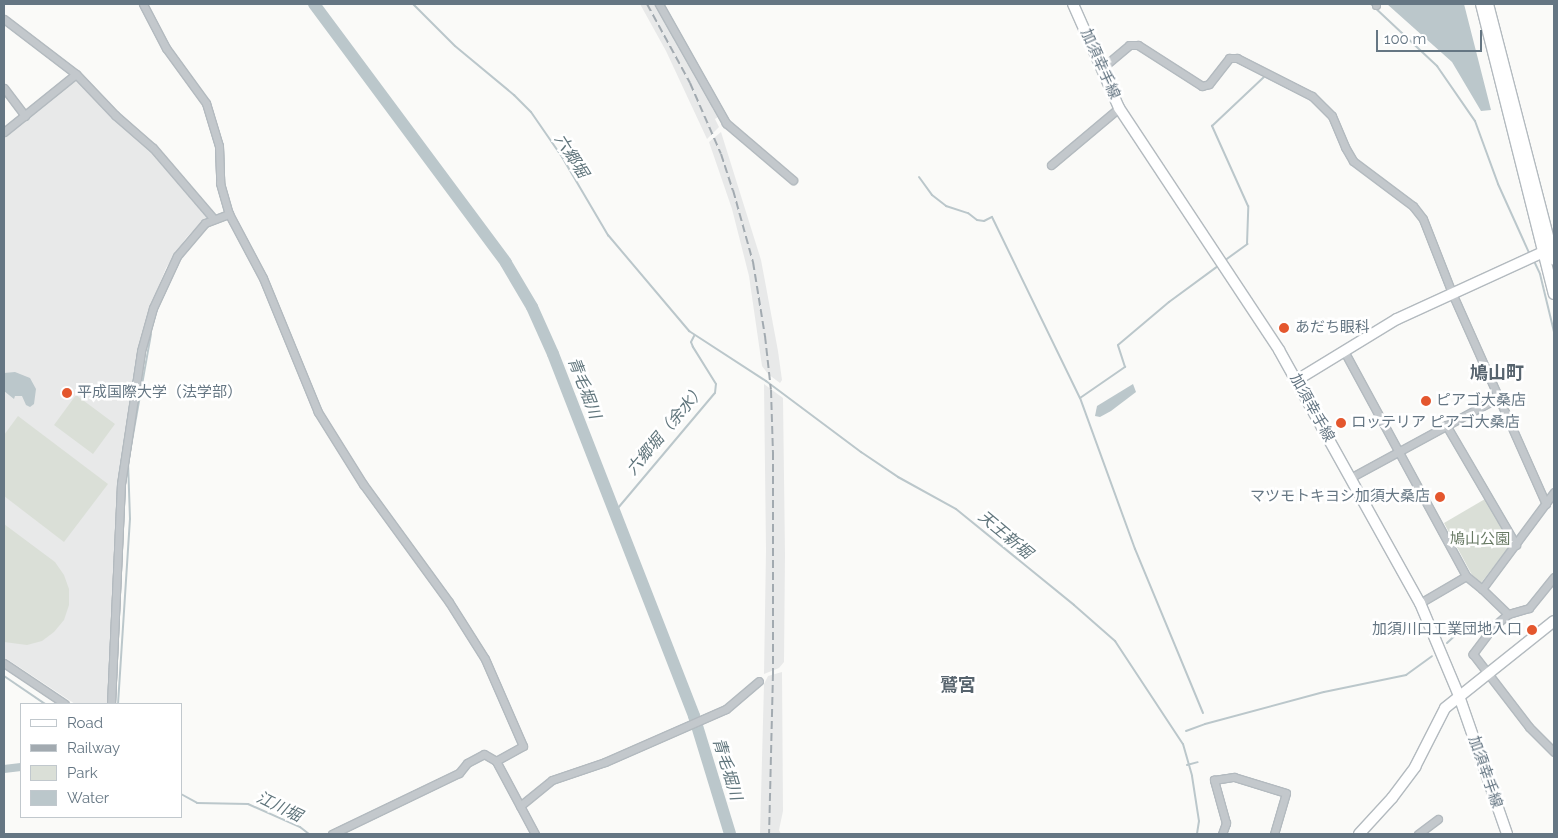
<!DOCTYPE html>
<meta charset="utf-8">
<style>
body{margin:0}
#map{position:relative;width:1558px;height:838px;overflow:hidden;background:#fafaf8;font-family:Raleway,"Noto Sans JP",sans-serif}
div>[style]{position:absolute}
.built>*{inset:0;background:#e8e9e9}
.green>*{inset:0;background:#dadfd7}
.water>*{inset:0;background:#bbc7cb}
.stream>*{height:2px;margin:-1px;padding:0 1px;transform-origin:1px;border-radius:1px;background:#bbc7cb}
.canal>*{height:8px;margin:-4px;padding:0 4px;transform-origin:4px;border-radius:4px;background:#bbc7cb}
.river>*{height:12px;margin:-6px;padding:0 6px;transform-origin:6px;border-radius:6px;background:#bbc7cb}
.roads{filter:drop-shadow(1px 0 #b3babf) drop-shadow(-1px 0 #b3babf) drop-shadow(0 1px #b3babf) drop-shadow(0 -1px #b3babf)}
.street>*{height:7px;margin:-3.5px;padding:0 3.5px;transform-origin:3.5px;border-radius:3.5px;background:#c3c8cc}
.secondary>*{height:10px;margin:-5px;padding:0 5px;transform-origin:5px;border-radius:5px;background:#fff}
.rail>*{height:2px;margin-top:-1px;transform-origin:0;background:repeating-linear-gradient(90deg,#a2aab0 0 8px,transparent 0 12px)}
.dots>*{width:14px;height:14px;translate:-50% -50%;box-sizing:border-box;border:2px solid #fff;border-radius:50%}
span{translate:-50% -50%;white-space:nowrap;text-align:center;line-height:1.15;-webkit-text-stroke:5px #fff;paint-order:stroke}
.street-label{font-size:15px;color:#657683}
.poi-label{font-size:15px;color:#657683}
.left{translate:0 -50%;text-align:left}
.right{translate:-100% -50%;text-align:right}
.park-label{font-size:15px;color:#687a64}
.water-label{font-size:16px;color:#60757c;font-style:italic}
.quarter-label{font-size:18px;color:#57646e;font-weight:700}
.frame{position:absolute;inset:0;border:5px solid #657683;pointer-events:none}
.legend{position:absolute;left:20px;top:703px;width:162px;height:115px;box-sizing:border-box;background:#fff;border:1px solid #c1c8cd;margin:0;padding:6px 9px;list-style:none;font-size:15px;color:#657683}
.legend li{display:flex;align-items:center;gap:10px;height:25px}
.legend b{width:25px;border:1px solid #c1c8cd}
.scale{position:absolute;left:1376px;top:30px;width:106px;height:22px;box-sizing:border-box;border:2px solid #657683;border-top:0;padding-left:6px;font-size:15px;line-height:18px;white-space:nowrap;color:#657683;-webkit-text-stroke:4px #fff;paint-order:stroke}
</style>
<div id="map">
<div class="built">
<div style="clip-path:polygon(640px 4px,657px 4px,718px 117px,715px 119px,719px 127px,707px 139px,666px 51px)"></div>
<div style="clip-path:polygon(76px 77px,148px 147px,208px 216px,186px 238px,166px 268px,150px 308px,138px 349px,117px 490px,108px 704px,75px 704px,4px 657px,4px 136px)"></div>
<div style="clip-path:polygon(721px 132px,761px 260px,778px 351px,782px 380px,780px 383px,768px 374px,762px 366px,749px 276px,732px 209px,709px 142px)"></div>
<div style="clip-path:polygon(764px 384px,783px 398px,785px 554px,784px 662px,779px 668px,764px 674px,766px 550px)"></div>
<div style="clip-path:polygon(782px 672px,783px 811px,779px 830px,781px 834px,760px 834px,764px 684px,768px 676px)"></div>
</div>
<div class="green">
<div style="clip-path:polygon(76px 395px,115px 424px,93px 454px,54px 425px)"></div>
<div style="clip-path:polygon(18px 416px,108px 484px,64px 542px,4px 496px,4px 435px)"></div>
<div style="clip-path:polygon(1485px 499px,1509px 541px,1509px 547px,1481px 583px,1472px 575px,1444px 523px)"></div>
<div style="clip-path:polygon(4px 524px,55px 562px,64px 575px,69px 589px,69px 605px,64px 620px,54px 632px,42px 641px,27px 645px,4px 642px)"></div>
</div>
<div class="water">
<div style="clip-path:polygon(1387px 4px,1464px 4px,1491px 110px,1481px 111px,1452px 62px)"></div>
<div style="clip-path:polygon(15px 372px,30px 378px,36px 389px,34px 404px,30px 407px,26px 405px,22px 396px,15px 396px,14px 399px,4px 391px,4px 373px)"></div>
<div style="clip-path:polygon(1133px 384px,1136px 392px,1111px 411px,1100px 417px,1095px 416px,1097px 406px)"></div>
</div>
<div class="stream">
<div style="left:413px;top:4px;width:59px;rotate:45deg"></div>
<div style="left:455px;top:46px;width:77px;rotate:39.7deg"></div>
<div style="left:514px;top:95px;width:24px;rotate:45deg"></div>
<div style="left:531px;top:112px;width:55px;rotate:55.4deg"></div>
<div style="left:562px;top:157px;width:91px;rotate:59.5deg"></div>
<div style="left:608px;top:235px;width:126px;rotate:49.8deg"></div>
<div style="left:689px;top:331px;width:92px;rotate:33deg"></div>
<div style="left:766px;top:381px;width:119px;rotate:36.8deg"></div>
<div style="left:861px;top:452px;width:45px;rotate:34deg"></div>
<div style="left:898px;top:477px;width:66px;rotate:28.9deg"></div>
<div style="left:956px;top:509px;width:152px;rotate:39.1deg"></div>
<div style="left:1074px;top:605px;width:55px;rotate:41.3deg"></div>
<div style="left:1115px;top:641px;width:123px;rotate:56.6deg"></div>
<div style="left:1183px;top:744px;width:33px;rotate:74deg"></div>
<div style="left:1192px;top:776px;width:46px;rotate:81.2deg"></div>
<div style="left:1199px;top:821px;width:13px;rotate:99deg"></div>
<div style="left:1371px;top:4px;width:91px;rotate:43.2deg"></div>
<div style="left:1437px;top:66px;width:67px;rotate:55.4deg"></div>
<div style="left:1475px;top:121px;width:67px;rotate:69.9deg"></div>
<div style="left:1498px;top:184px;width:78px;rotate:65.7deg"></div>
<div style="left:919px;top:177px;width:22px;rotate:54deg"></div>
<div style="left:932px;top:195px;width:18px;rotate:38deg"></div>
<div style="left:946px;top:206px;width:23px;rotate:18deg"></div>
<div style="left:968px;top:213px;width:11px;rotate:38deg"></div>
<div style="left:977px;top:220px;width:7px;rotate:8deg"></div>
<div style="left:984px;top:221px;width:9px;rotate:-27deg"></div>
<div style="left:992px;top:217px;width:201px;rotate:64.1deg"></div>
<div style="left:1224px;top:261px;width:29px;rotate:-36deg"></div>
<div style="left:1247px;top:244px;width:38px;rotate:-88deg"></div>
<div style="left:1248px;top:206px;width:88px;rotate:-114.2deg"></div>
<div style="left:1212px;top:126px;width:71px;rotate:-43.3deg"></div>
<div style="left:1534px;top:261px;width:14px;rotate:65deg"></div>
<div style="left:1540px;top:274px;width:60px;rotate:76.4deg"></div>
<div style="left:613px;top:510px;width:5px;rotate:-22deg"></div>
<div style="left:618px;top:508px;width:150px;rotate:-49.9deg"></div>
<div style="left:715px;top:393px;width:9px;rotate:-84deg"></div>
<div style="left:716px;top:384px;width:44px;rotate:-121.9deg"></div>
<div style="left:693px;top:347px;width:5px;rotate:-112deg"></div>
<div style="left:691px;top:342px;width:7px;rotate:-63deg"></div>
<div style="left:1447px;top:643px;width:22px;rotate:-43deg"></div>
<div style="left:4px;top:676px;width:50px;rotate:34.3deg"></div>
<div style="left:118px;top:704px;width:185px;rotate:-86.3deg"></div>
<div style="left:130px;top:519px;width:56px;rotate:-92deg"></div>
<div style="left:128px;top:463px;width:131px;rotate:-79.9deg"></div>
<div style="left:1203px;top:713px;width:178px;rotate:-112.5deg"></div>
<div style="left:1135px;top:549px;width:161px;rotate:-110deg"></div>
<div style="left:1080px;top:398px;width:55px;rotate:-34.6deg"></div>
<div style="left:1125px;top:367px;width:23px;rotate:-108deg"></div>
<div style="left:1118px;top:345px;width:67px;rotate:-40.1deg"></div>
<div style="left:1169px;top:302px;width:61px;rotate:-36.3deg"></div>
<div style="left:1186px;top:731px;width:20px;rotate:-20deg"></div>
<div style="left:1205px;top:724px;width:123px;rotate:-15.1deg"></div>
<div style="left:1324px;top:692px;width:84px;rotate:-11.7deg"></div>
<div style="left:1406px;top:675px;width:32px;rotate:-36deg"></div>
<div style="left:1187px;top:765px;width:11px;rotate:-15deg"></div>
<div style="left:181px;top:794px;width:18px;rotate:29deg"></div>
<div style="left:197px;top:803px;width:51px;rotate:1.1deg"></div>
<div style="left:248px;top:804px;width:57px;rotate:23.9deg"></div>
<div style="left:300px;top:827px;width:11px;rotate:38deg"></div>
</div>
<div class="canal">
<div style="left:4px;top:769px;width:17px;rotate:-7deg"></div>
</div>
<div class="river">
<div style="left:314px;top:4px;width:322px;rotate:53.4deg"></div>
<div style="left:506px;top:263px;width:51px;rotate:59.4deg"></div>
<div style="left:532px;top:307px;width:51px;rotate:65.9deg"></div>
<div style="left:553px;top:354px;width:388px;rotate:68.7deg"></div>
<div style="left:694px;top:716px;width:123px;rotate:73deg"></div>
</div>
<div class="roads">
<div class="street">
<div style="left:143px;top:4px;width:50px;rotate:62.4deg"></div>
<div style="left:166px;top:48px;width:68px;rotate:54deg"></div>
<div style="left:206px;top:103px;width:45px;rotate:73.2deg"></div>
<div style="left:219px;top:146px;width:37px;rotate:88deg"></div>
<div style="left:220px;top:183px;width:32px;rotate:74deg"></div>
<div style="left:229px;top:214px;width:72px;rotate:62deg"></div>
<div style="left:263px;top:278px;width:145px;rotate:67.7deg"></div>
<div style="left:318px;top:412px;width:85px;rotate:58deg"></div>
<div style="left:363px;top:484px;width:146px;rotate:53.9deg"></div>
<div style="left:449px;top:602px;width:67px;rotate:57.7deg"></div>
<div style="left:485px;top:659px;width:95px;rotate:66.4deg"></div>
<div style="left:523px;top:746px;width:31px;rotate:151deg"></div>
<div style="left:659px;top:4px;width:137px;rotate:60.6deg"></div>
<div style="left:726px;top:123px;width:88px;rotate:40.4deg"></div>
<div style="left:1376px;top:4px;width:1px;rotate:90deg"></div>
<div style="left:4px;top:19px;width:91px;rotate:37.4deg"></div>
<div style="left:76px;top:74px;width:57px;rotate:46.4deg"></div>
<div style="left:115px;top:115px;width:50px;rotate:41deg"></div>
<div style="left:153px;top:148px;width:92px;rotate:49.4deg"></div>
<div style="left:1102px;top:68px;width:35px;rotate:-40deg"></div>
<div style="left:1129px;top:45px;width:9px"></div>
<div style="left:1138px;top:45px;width:76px;rotate:32.6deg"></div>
<div style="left:1202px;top:86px;width:7px;rotate:-16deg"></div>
<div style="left:1209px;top:84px;width:33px;rotate:-52deg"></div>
<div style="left:1229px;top:58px;width:8px"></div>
<div style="left:1237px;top:58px;width:84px;rotate:26.9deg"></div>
<div style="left:1312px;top:96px;width:28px;rotate:45deg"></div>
<div style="left:1332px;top:116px;width:34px;rotate:67deg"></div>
<div style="left:1345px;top:147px;width:16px;rotate:60deg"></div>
<div style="left:1353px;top:161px;width:75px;rotate:36.9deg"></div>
<div style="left:1413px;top:206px;width:16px;rotate:52deg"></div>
<div style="left:1423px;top:219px;width:79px;rotate:68.6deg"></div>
<div style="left:1452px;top:293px;width:231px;rotate:66deg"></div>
<div style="left:4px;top:88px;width:35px;rotate:53deg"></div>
<div style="left:4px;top:132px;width:92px;rotate:-38.9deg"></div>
<div style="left:1051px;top:165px;width:89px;rotate:-40deg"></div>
<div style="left:1344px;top:351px;width:256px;rotate:61.5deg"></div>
<div style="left:1466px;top:576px;width:21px;rotate:39deg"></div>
<div style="left:1482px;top:589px;width:121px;rotate:-53.4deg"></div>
<div style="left:1446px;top:425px;width:139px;rotate:59.7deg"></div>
<div style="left:1350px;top:478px;width:170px;rotate:-28.5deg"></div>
<div style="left:1554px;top:577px;width:40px;rotate:129deg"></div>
<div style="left:1529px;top:608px;width:22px;rotate:164deg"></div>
<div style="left:1508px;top:614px;width:20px;rotate:139deg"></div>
<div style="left:1493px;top:627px;width:34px;rotate:127deg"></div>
<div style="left:1473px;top:654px;width:92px;rotate:52.5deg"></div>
<div style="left:1529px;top:727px;width:35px;rotate:45deg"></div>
<div style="left:1482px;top:589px;width:36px;rotate:44deg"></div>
<div style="left:1420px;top:603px;width:53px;rotate:-30.4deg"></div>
<div style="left:4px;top:663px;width:73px;rotate:33.9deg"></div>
<div style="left:111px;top:704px;width:220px;rotate:-87.4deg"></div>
<div style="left:121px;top:484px;width:134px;rotate:-81.4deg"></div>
<div style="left:141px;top:351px;width:45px;rotate:-74.4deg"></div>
<div style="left:153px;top:308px;width:57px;rotate:-65.2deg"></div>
<div style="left:177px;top:256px;width:43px;rotate:-49.7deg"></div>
<div style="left:205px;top:223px;width:26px;rotate:-21deg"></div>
<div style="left:520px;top:806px;width:41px;rotate:-39.1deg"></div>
<div style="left:552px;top:780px;width:56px;rotate:-18.8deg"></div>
<div style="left:605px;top:762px;width:132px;rotate:-23.7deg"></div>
<div style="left:726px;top:709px;width:43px;rotate:-40.3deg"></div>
<div style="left:332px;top:834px;width:141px;rotate:-25.7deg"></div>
<div style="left:459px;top:773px;width:13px;rotate:-51deg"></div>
<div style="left:467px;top:763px;width:19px;rotate:-28deg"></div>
<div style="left:484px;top:754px;width:14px;rotate:30deg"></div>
<div style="left:496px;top:761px;width:83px;rotate:61.9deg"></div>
<div style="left:1222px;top:834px;width:12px;rotate:-70deg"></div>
<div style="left:1226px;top:823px;width:45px;rotate:-105.6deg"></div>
<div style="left:1214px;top:780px;width:20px;rotate:-9deg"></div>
<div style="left:1234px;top:777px;width:54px;rotate:17.1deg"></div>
<div style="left:1286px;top:793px;width:43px;rotate:106.3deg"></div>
<div style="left:1418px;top:834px;width:25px;rotate:-37deg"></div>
</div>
<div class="secondary">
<div style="left:1073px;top:4px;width:114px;rotate:66.1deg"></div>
<div style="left:1119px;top:108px;width:290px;rotate:56.5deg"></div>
<div style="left:1279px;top:350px;width:290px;rotate:60.9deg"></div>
<div style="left:1420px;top:603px;width:101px;rotate:67.2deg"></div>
<div style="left:1459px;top:696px;width:146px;rotate:70.8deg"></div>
<div style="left:1481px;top:4px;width:299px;rotate:75.9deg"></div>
<div style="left:1488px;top:4px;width:264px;rotate:75.5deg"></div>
<div style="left:1297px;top:380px;width:117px;rotate:-31.4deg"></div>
<div style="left:1397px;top:319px;width:173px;rotate:-24.6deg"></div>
<div style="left:1359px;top:834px;width:49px;rotate:-47.5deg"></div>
<div style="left:1392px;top:798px;width:39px;rotate:-53deg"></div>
<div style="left:1415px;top:767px;width:66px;rotate:-63deg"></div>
<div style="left:1445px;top:708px;width:139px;rotate:-38.6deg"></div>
</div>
</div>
<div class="rail">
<div style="left:647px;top:4px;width:90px;rotate:61.4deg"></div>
<div style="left:690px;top:83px;width:77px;rotate:66.4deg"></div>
<div style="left:721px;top:154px;width:38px;rotate:72deg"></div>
<div style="left:733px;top:190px;width:75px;rotate:74.5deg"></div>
<div style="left:753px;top:262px;width:75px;rotate:80.8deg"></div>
<div style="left:765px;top:336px;width:54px;rotate:83.7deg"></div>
<div style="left:771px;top:390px;width:62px;rotate:88.2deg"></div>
<div style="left:773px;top:452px;width:221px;rotate:90deg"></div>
<div style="left:773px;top:673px;width:161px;rotate:91.4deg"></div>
</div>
<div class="dots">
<div style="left:1284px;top:328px;background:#e4572e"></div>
<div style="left:67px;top:393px;background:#e4572e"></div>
<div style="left:1426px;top:401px;background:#e4572e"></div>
<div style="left:1341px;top:423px;background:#e4572e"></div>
<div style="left:1440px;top:497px;background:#e4572e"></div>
<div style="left:1532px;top:630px;background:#e4572e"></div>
</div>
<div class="street-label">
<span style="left:1100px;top:64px;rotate:66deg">加須幸手線</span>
<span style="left:1312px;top:408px;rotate:61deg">加須幸手線</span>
<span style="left:1485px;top:772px;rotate:71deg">加須幸手線</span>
</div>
<div class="poi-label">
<span class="left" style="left:1295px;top:328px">あだち眼科</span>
<span class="left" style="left:77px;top:393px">平成国際大学（法学部）</span>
<span class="left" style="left:1436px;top:401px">ピアゴ大桑店</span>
<span class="left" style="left:1351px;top:423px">ロッテリア ピアゴ大桑店</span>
<span class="right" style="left:1430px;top:497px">マツモトキヨシ加須大桑店</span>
<span class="right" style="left:1522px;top:630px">加須川口工業団地入口</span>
</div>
<div class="park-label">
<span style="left:1480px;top:540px">鳩山公園</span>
</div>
<div class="water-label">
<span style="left:571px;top:156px;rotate:58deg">六郷堀</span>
<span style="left:584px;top:388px;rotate:69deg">青毛堀川</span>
<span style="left:666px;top:430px;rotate:-50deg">六郷堀（余水）</span>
<span style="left:1005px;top:535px;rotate:40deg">天王新堀</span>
<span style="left:727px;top:769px;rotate:73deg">青毛堀川</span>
<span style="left:279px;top:807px;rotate:26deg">江川堀</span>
</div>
<div class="quarter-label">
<span style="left:1497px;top:373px">鳩山町</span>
<span style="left:958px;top:685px">鷲宮</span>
</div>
<div class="frame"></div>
<ul class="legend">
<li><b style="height:6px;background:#fff"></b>Road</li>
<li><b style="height:6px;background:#a2aab0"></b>Railway</li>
<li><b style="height:14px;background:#dadfd7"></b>Park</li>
<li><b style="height:14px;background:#bbc7cb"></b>Water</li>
</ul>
<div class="scale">100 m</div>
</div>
